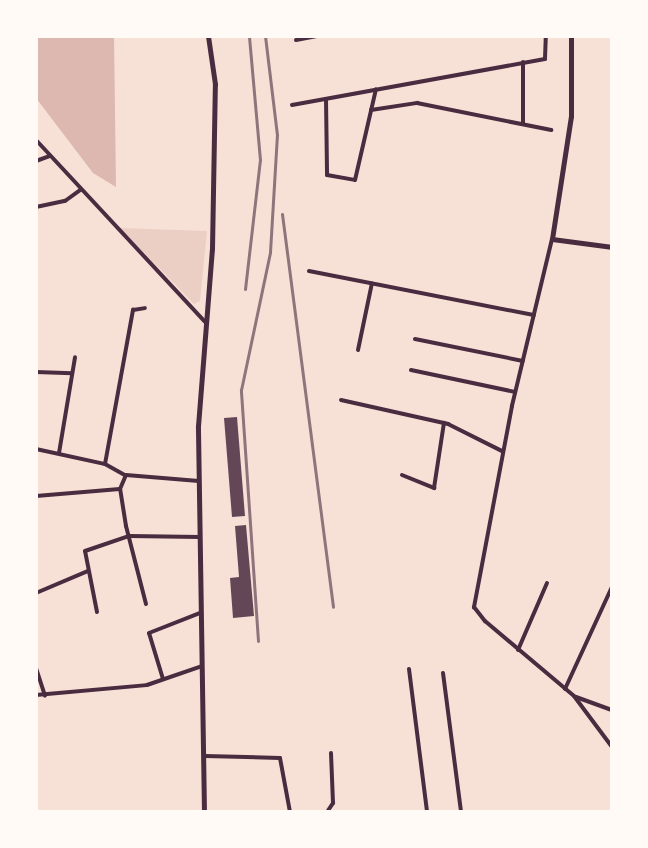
<!DOCTYPE html>
<style>
body{margin:0}
#map{position:relative;width:648px;height:848px;overflow:hidden;background:#f7e1d7;font-family:"Fira Sans Condensed",sans-serif}
div>[style]{position:absolute}
.green>*{inset:0;background:#ebcfc5}
.water>*{inset:0;background:#dcb8b0}
.building>*{inset:0;background:#644757}
.minor>*{height:4px;margin:-2px;padding:0 2px;transform-origin:2px;border-radius:2px;background:#4a2c40}
.tertiary>*{height:5px;margin:-2.5px;padding:0 2.5px;transform-origin:2.5px;border-radius:2.5px;background:#4a2c40}
.rail>*{height:3px;margin:-1.5px;padding:0 1.5px;transform-origin:1.5px;border-radius:1.5px;background:#8f747c}
span{translate:-50% -50%;white-space:nowrap;text-align:center;line-height:1.15;-webkit-text-stroke:6px #fffaf5;paint-order:stroke}
.frame{position:absolute;inset:0;border:38px solid #fffaf5;pointer-events:none}
</style>
<div id="map">
<div class="green">
<div style="clip-path:polygon(120px 228px,207px 231px,200px 301px,194px 304px)"></div>
</div>
<div class="water">
<div style="clip-path:polygon(36px 36px,114px 36px,116px 187px,93px 173px,36px 98px)"></div>
</div>
<div class="building">
<div style="clip-path:polygon(237px 417px,245px 516px,232px 517px,224px 418px)"></div>
<div style="clip-path:polygon(246px 525px,254px 616px,233px 618px,230px 578px,239px 577px,235px 526px)"></div>
</div>
<div class="minor">
<div style="left:296px;top:40px;width:20px;rotate:-11deg"></div>
<div style="left:523px;top:62px;width:62px;rotate:90deg"></div>
<div style="left:326px;top:99px;width:76px;rotate:89.2deg"></div>
<div style="left:327px;top:175px;width:28px;rotate:10deg"></div>
<div style="left:355px;top:180px;width:93px;rotate:-77deg"></div>
<div style="left:292px;top:105px;width:257px;rotate:-10.3deg"></div>
<div style="left:545px;top:59px;width:23px;rotate:-88deg"></div>
<div style="left:371px;top:110px;width:47px;rotate:-8.7deg"></div>
<div style="left:417px;top:103px;width:137px;rotate:11.4deg"></div>
<div style="left:36px;top:140px;width:248px;rotate:47.1deg"></div>
<div style="left:36px;top:161px;width:15px;rotate:-20deg"></div>
<div style="left:36px;top:207px;width:30px;rotate:-12deg"></div>
<div style="left:65px;top:201px;width:19px;rotate:-36deg"></div>
<div style="left:552px;top:239px;width:172px;rotate:103.5deg"></div>
<div style="left:512px;top:406px;width:205px;rotate:100.7deg"></div>
<div style="left:474px;top:607px;width:18px;rotate:52deg"></div>
<div style="left:485px;top:621px;width:116px;rotate:40.1deg"></div>
<div style="left:574px;top:696px;width:64px;rotate:53.3deg"></div>
<div style="left:309px;top:271px;width:229px;rotate:11.1deg"></div>
<div style="left:415px;top:339px;width:110px;rotate:11.5deg"></div>
<div style="left:358px;top:350px;width:68px;rotate:-78.2deg"></div>
<div style="left:411px;top:370px;width:106px;rotate:11.9deg"></div>
<div style="left:36px;top:372px;width:36px;rotate:2deg"></div>
<div style="left:341px;top:400px;width:110px;rotate:12.6deg"></div>
<div style="left:448px;top:424px;width:60px;rotate:26.6deg"></div>
<div style="left:36px;top:449px;width:71px;rotate:12.3deg"></div>
<div style="left:105px;top:464px;width:23px;rotate:29deg"></div>
<div style="left:59px;top:453px;width:97px;rotate:-80.5deg"></div>
<div style="left:105px;top:464px;width:157px;rotate:-79.7deg"></div>
<div style="left:133px;top:310px;width:12px;rotate:-9deg"></div>
<div style="left:402px;top:475px;width:35px;rotate:22deg"></div>
<div style="left:434px;top:488px;width:66px;rotate:-81.3deg"></div>
<div style="left:36px;top:496px;width:84px;rotate:-4.8deg"></div>
<div style="left:36px;top:593px;width:56px;rotate:-22.9deg"></div>
<div style="left:146px;top:604px;width:81px;rotate:-104.4deg"></div>
<div style="left:126px;top:526px;width:37px;rotate:-99deg"></div>
<div style="left:120px;top:489px;width:15px;rotate:-67deg"></div>
<div style="left:126px;top:475px;width:73px;rotate:4.7deg"></div>
<div style="left:97px;top:612px;width:62px;rotate:-101.1deg"></div>
<div style="left:85px;top:551px;width:46px;rotate:-18.8deg"></div>
<div style="left:129px;top:536px;width:71px;rotate:0.8deg"></div>
<div style="left:518px;top:650px;width:73px;rotate:-66.6deg"></div>
<div style="left:36px;top:668px;width:29px;rotate:72deg"></div>
<div style="left:409px;top:669px;width:144px;rotate:82.8deg"></div>
<div style="left:443px;top:673px;width:140px;rotate:82.6deg"></div>
<div style="left:163px;top:679px;width:48px;rotate:-106.9deg"></div>
<div style="left:149px;top:633px;width:55px;rotate:-21.4deg"></div>
<div style="left:565px;top:689px;width:112px;rotate:-65.3deg"></div>
<div style="left:36px;top:695px;width:111px;rotate:-5.1deg"></div>
<div style="left:147px;top:685px;width:58px;rotate:-19.1deg"></div>
<div style="left:576px;top:697px;width:38px;rotate:20deg"></div>
<div style="left:205px;top:756px;width:75px;rotate:1.5deg"></div>
<div style="left:280px;top:758px;width:55px;rotate:79.5deg"></div>
<div style="left:327px;top:812px;width:11px;rotate:-56deg"></div>
<div style="left:333px;top:803px;width:50px;rotate:-92.3deg"></div>
</div>
<div class="tertiary">
<div style="left:571px;top:36px;width:80px;rotate:90deg"></div>
<div style="left:571px;top:116px;width:124px;rotate:98.8deg"></div>
<div style="left:552px;top:239px;width:61px;rotate:7.6deg"></div>
<div style="left:204px;top:812px;width:386px;rotate:-90.9deg"></div>
<div style="left:198px;top:426px;width:178px;rotate:-85.5deg"></div>
<div style="left:212px;top:249px;width:165px;rotate:-89deg"></div>
<div style="left:215px;top:84px;width:49px;rotate:-98.3deg"></div>
</div>
<div class="rail">
<div style="left:282px;top:214px;width:396px;rotate:82.6deg"></div>
<div style="left:245px;top:289px;width:130px;rotate:-83.4deg"></div>
<div style="left:260px;top:160px;width:124px;rotate:-95.1deg"></div>
<div style="left:258px;top:641px;width:252px;rotate:-93.9deg"></div>
<div style="left:241px;top:390px;width:141px;rotate:-78.1deg"></div>
<div style="left:270px;top:252px;width:117px;rotate:-86.6deg"></div>
<div style="left:277px;top:135px;width:100px;rotate:-96.9deg"></div>
</div>
<div class="frame"></div>
</div>
